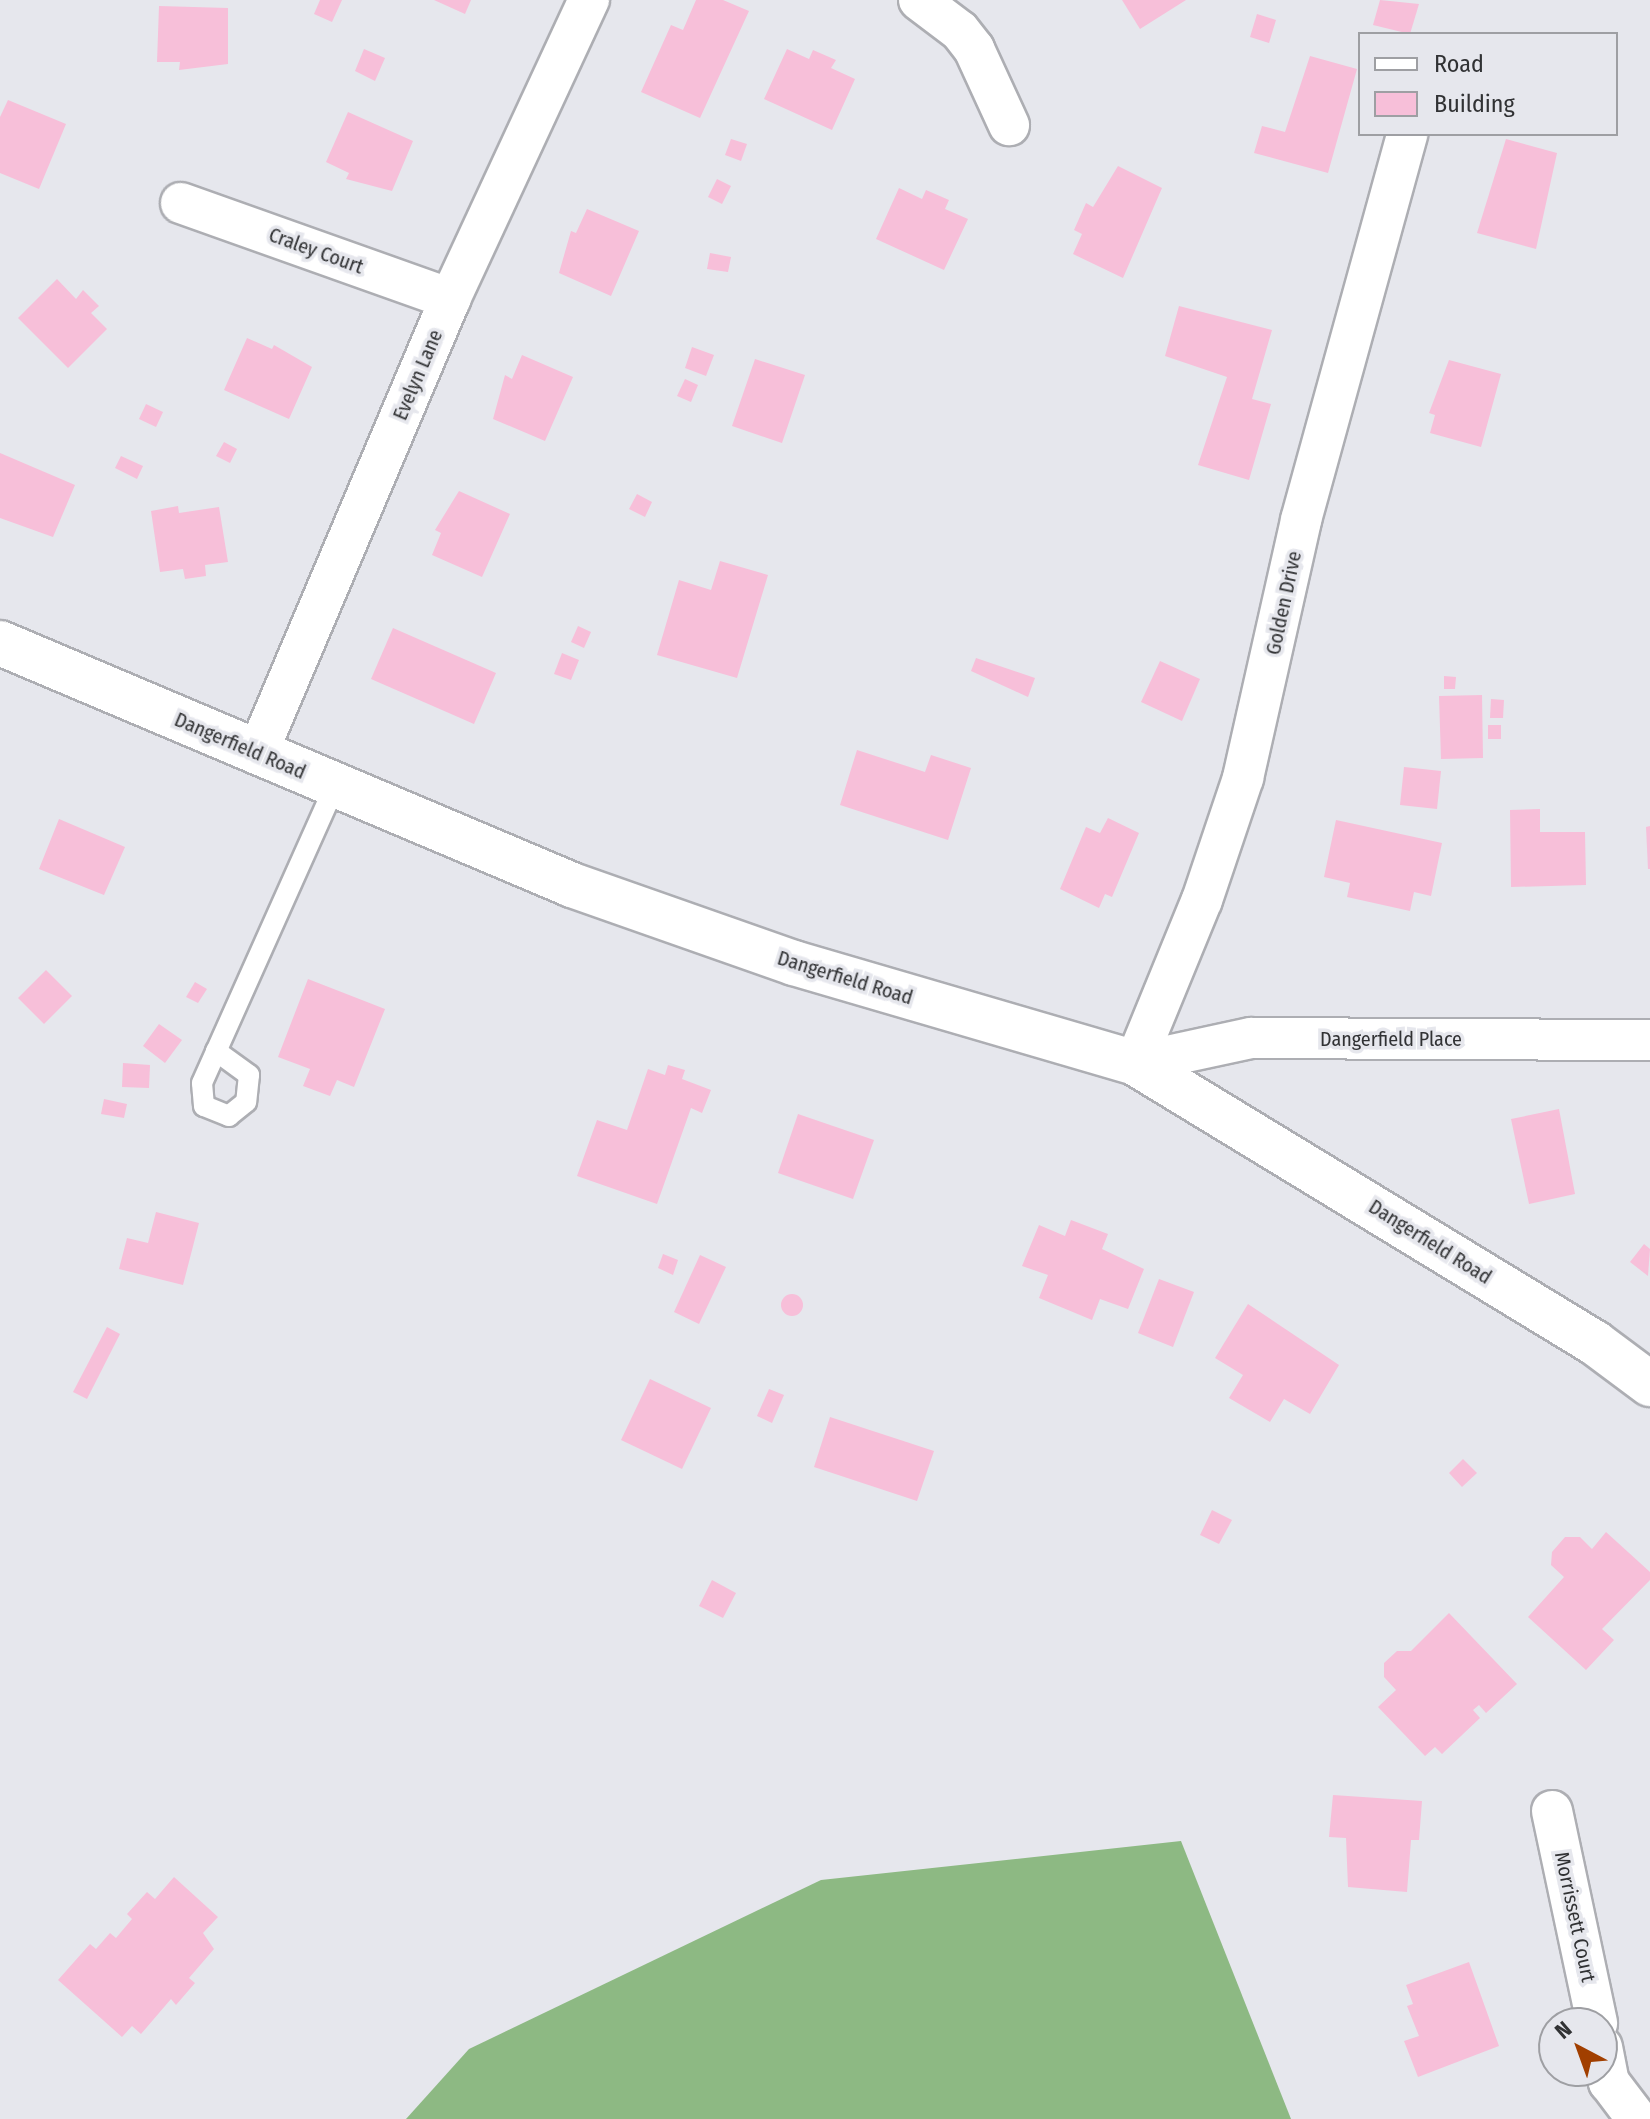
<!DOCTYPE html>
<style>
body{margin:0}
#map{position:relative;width:1650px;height:2119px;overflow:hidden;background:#e6e7ed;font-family:"Fira Sans Condensed",sans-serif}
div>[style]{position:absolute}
.forest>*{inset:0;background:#8db983}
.building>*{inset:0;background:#f7bfd9}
.round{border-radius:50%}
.roads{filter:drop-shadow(2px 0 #adaeb3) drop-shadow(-2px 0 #adaeb3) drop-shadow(0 2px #adaeb3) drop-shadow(0 -2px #adaeb3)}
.service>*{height:20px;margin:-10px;padding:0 10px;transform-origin:10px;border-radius:10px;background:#fff}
.minor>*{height:40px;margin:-20px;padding:0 20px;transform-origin:20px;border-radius:20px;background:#fff}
.tertiary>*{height:44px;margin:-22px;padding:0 22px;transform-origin:22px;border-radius:22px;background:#fff}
span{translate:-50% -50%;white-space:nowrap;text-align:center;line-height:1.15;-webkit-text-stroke:7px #e6e7ed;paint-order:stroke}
.street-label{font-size:20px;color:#313234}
.legend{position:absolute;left:1358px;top:32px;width:260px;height:104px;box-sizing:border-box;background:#e6e7ed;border:2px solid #9e9fa3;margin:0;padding:10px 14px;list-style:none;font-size:24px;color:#313234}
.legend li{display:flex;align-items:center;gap:16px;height:40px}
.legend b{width:40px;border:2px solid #9e9fa3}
.north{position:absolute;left:1538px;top:2007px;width:80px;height:80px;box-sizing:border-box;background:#e6e7ed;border:2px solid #9e9fa3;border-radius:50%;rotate:319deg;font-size:22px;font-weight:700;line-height:32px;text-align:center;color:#313234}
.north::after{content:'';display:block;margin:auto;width:28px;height:36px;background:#a13f00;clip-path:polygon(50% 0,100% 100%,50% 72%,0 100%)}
</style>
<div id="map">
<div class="forest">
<div style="clip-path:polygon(1181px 1841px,1291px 2119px,406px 2119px,469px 2049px,821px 1880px)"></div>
</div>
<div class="building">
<div style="clip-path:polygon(320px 0,342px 0,332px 22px,314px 14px)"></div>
<div style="clip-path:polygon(434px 0,471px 0,465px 14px)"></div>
<div style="clip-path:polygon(696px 0,723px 0,749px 11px,700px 118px,641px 92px,671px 25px,683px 30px)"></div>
<div style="clip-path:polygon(1122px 0,1186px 0,1140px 29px)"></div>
<div style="clip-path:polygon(1380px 0,1419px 4px,1410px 34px,1373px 25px)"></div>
<div style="clip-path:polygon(159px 6px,228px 8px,228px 64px,179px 70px,180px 62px,157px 62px)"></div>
<div style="clip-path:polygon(1257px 14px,1276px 20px,1269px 43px,1250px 37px)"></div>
<div style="clip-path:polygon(364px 49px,385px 58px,375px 81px,355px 71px)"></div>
<div style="clip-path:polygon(787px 49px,809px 59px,813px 50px,836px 60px,831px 68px,855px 79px,832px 130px,764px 99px)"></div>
<div style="clip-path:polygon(1310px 56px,1357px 69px,1328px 173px,1254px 153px,1262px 126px,1285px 132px)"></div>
<div style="clip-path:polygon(8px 100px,66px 124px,39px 189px,0 173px,0 117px)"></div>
<div style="clip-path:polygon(348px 112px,413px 141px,392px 191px,346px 179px,349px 173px,326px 162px)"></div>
<div style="clip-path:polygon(731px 139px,747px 144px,741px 161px,725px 155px)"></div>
<div style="clip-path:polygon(1506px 139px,1557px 153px,1536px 249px,1477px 233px)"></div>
<div style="clip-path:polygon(1118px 166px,1162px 188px,1123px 278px,1073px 254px,1082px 234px,1074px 230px,1086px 203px,1093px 207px)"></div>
<div style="clip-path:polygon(717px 179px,731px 186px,722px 204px,708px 197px)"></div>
<div style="clip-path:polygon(899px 188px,922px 199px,926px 190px,949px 200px,945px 209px,968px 219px,944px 270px,876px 239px)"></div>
<div style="clip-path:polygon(587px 209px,639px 231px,611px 296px,559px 273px,571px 231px,576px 233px)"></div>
<div style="clip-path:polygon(710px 253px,731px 257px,728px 272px,707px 269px)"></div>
<div style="clip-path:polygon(57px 279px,76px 299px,83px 290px,99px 306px,91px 313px,107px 329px,68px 368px,18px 318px)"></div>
<div style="clip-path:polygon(1179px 306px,1272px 330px,1252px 399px,1271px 404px,1249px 480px,1198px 465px,1227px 377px,1165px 356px)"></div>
<div style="clip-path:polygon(247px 338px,272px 349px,274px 345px,312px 367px,289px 419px,224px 390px)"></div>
<div style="clip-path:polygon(692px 347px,714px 355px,706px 376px,685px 368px)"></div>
<div style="clip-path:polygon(522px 355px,573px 377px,545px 441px,493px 419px,505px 375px,512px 379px)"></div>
<div style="clip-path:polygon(755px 359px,805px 375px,782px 443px,732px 426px)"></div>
<div style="clip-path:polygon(1449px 360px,1501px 374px,1481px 447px,1430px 433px,1435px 415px,1429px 413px)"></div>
<div style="clip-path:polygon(685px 379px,698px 385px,691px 402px,677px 396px)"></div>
<div style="clip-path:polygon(146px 404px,163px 412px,156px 427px,139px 419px)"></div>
<div style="clip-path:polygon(224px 442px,237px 449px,230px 463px,216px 456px)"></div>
<div style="clip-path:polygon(0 453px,75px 485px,53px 537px,0 518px)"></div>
<div style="clip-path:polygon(121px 456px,143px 466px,137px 479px,115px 468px)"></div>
<div style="clip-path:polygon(459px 491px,510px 514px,482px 577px,432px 555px,441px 533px,435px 530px)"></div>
<div style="clip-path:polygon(637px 494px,652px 502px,645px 517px,629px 509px)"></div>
<div style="clip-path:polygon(178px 506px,179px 513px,219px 507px,228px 562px,205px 565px,206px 576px,185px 579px,183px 569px,160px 572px,151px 511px)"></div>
<div style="clip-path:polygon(720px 561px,768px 575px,737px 678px,657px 655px,679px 580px,711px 590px)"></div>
<div style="clip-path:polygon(578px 626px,591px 632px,584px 648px,571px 642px)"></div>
<div style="clip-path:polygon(393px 628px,496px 673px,474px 724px,371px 679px)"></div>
<div style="clip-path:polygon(562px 653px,579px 660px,571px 680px,554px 674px)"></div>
<div style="clip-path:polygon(976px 658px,1035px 678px,1028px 697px,971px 671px)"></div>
<div style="clip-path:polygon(1160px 661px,1200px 679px,1182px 721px,1141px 702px)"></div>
<div style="clip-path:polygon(1444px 676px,1456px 677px,1455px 689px,1444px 689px)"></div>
<div style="clip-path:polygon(1482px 695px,1483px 758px,1441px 759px,1439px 696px)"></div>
<div style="clip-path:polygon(1491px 699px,1504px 700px,1503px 718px,1490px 718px)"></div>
<div style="clip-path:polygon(1488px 725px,1501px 725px,1501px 739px,1488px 739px)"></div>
<div style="clip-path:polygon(857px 750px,925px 772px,931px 755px,971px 768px,948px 840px,840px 805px)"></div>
<div style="clip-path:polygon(1404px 767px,1441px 771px,1437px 809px,1400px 805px)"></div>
<div style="clip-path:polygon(1540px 809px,1540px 832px,1585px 832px,1586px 885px,1511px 887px,1510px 810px)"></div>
<div style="clip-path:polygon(1108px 818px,1139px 833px,1112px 897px,1105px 894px,1099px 908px,1060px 889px,1086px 827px,1100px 833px)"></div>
<div style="clip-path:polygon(59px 819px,125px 847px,104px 895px,39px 869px)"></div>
<div style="clip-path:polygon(1336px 820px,1442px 843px,1431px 896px,1414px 892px,1410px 911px,1347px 897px,1350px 883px,1324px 877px)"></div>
<div style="clip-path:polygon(1650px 826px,1650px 869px,1648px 869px,1646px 827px)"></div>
<div style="clip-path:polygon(46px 970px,72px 996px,44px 1024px,18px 998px)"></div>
<div style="clip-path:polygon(308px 979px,385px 1009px,354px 1087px,337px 1080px,330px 1096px,303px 1086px,310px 1069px,278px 1057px)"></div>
<div style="clip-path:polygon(195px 982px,207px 989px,198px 1003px,186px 997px)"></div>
<div style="clip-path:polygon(159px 1024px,182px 1040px,165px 1063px,143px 1046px)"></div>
<div style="clip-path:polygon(123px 1063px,150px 1065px,149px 1088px,122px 1087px)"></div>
<div style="clip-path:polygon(668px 1065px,685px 1070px,682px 1079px,711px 1090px,702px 1113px,691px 1108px,657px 1204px,577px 1176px,597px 1120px,627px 1130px,648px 1069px,665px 1075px)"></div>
<div style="clip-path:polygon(104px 1099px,127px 1104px,124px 1118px,101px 1114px)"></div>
<div style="clip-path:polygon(1559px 1109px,1575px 1194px,1529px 1204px,1511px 1119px)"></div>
<div style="clip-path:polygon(798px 1114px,874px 1140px,853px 1199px,778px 1173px)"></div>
<div style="clip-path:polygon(156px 1212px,199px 1223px,183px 1285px,119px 1269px,127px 1238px,148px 1243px)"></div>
<div style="clip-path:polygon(1071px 1220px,1108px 1234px,1102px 1249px,1144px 1269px,1128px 1309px,1100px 1299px,1092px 1320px,1039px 1298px,1048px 1275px,1022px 1266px,1039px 1225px,1065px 1236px)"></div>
<div style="clip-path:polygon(1644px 1244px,1650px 1249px,1648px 1276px,1630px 1262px)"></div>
<div style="clip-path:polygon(663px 1254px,678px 1260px,673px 1275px,658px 1268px)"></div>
<div style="clip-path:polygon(700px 1255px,726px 1267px,699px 1324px,674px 1312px)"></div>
<div style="clip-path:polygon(1159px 1279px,1194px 1292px,1173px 1347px,1138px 1333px)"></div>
<div class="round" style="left:781px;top:1294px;width:22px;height:22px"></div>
<div style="clip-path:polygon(1248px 1304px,1339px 1365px,1310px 1414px,1284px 1399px,1270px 1422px,1229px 1398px,1243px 1375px,1215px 1358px)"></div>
<div style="clip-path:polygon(107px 1327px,120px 1334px,87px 1399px,73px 1392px)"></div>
<div style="clip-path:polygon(650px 1379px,711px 1408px,682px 1469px,621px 1440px)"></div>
<div style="clip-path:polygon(769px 1389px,784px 1395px,772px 1423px,757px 1416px)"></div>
<div style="clip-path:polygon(830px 1417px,934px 1451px,917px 1501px,814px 1467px)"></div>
<div style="clip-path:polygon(1463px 1459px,1477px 1473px,1462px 1487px,1449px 1473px)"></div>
<div style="clip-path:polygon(1212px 1510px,1232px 1520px,1219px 1544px,1200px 1535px)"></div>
<div style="clip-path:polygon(1606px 1532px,1650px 1572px,1650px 1580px,1602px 1629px,1614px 1640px,1586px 1670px,1528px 1617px,1564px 1577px,1551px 1565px,1552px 1552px,1565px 1537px,1580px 1537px,1592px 1549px)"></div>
<div style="clip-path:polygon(712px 1580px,736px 1593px,723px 1618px,699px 1606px)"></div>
<div style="clip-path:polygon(1449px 1613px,1517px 1684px,1486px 1713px,1479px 1705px,1473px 1710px,1480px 1718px,1442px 1754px,1435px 1747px,1425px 1756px,1378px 1707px,1396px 1690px,1384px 1677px,1384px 1663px,1397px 1651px,1411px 1651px)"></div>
<div style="clip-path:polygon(1333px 1795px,1422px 1801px,1419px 1840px,1411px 1840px,1407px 1892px,1348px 1887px,1346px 1838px,1329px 1837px)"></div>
<div style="clip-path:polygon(174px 1877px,218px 1917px,203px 1933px,214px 1949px,189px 1978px,195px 1983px,176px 2005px,171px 1999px,141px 2034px,132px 2026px,122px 2037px,58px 1980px,90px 1944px,96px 1949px,110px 1933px,116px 1938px,132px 1919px,127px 1914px,147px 1892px,155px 1899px)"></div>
<div style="clip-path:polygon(1469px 1962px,1499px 2046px,1418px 2077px,1404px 2041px,1419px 2036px,1407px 2006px,1413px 2004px,1406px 1985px)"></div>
</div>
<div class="roads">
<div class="service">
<div style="left:216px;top:1051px;width:41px;rotate:36deg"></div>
<div style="left:249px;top:1075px;width:27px;rotate:96deg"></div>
<div style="left:246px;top:1102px;width:22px;rotate:141deg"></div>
<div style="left:229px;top:1116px;width:27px;rotate:-158deg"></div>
<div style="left:204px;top:1106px;width:23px;rotate:-95deg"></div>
<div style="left:202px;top:1083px;width:325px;rotate:-65.9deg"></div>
</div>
<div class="minor">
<div style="left:919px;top:0;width:51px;rotate:37.1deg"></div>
<div style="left:960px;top:31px;width:23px;rotate:52deg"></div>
<div style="left:974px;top:49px;width:84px;rotate:65.3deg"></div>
<div style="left:181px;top:203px;width:286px;rotate:19.6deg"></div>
<div style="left:257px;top:754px;width:494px;rotate:-67deg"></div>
<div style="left:450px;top:299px;width:330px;rotate:-65.1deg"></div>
<div style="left:1135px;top:1063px;width:176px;rotate:-67.7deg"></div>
<div style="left:1202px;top:900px;width:129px;rotate:-71.4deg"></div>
<div style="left:1243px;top:778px;width:264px;rotate:-77.3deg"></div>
<div style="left:1301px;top:520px;width:400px;rotate:-74.6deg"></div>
<div style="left:1135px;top:1063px;width:119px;rotate:-12.2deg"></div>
<div style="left:1251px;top:1038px;width:399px;rotate:0.3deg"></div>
<div style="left:1552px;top:1811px;width:217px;rotate:78deg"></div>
<div style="left:1602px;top:2047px;width:36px;rotate:79deg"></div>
<div style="left:1609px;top:2082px;width:46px;rotate:52.9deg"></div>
</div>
<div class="tertiary">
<div style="left:0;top:643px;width:621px;rotate:22.93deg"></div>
<div style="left:572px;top:885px;width:235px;rotate:19.4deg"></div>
<div style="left:794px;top:963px;width:355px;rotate:16.3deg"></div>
<div style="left:1135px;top:1063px;width:539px;rotate:31.33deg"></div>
<div style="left:1595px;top:1343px;width:69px;rotate:36.7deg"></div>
</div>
</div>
<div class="street-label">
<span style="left:316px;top:251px;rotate:20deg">Craley Court</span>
<span style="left:418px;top:375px;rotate:-67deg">Evelyn Lane</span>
<span style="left:1284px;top:603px;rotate:-78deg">Golden Drive</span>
<span style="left:240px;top:746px;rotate:23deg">Dangerfield Road</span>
<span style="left:845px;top:978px;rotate:17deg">Dangerfield Road</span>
<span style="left:1391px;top:1039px">Dangerfield Place</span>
<span style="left:1430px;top:1242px;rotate:32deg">Dangerfield Road</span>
<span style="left:1575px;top:1917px;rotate:78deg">Morrissett Court</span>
</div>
<ul class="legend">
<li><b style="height:10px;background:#fff"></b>Road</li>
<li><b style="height:22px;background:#f7bfd9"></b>Building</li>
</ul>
<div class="north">N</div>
</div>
